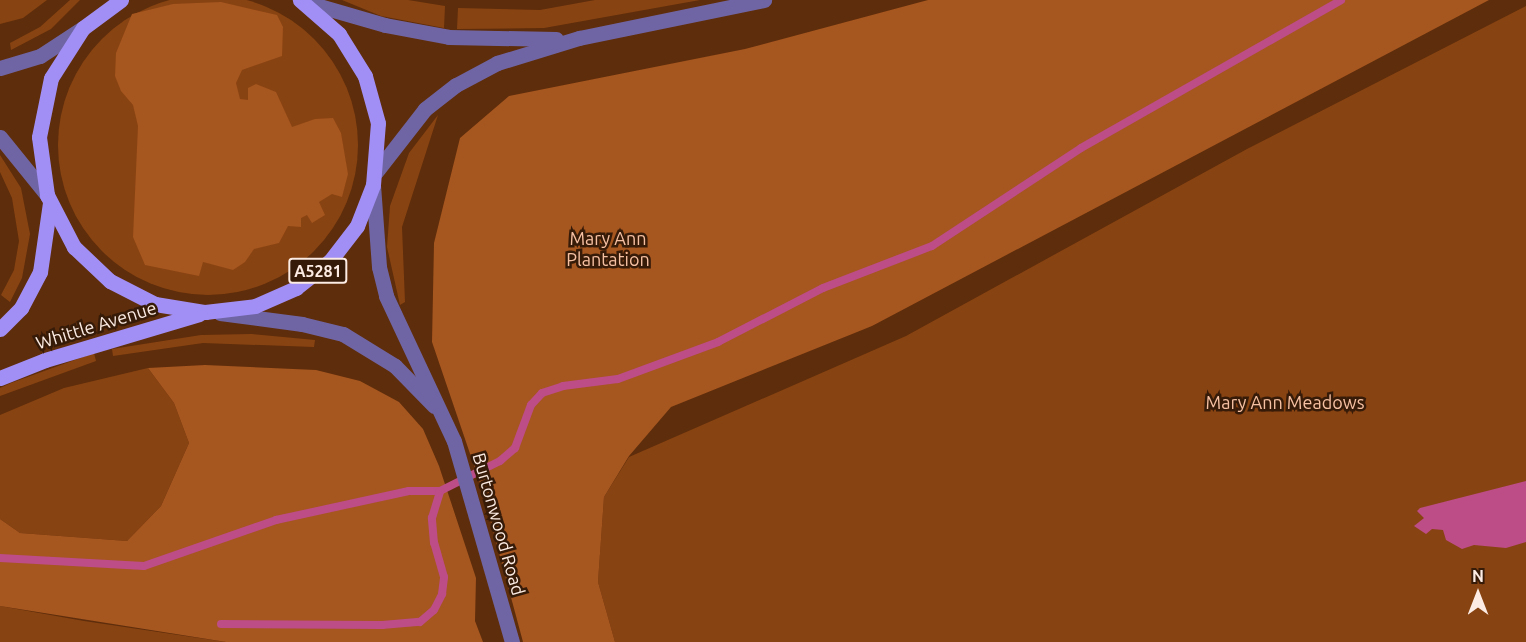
<!DOCTYPE html>
<style>
body{margin:0}
#map{position:relative;width:1526px;height:642px;overflow:hidden;background:#5e2d0b;font-family:Ubuntu,sans-serif}
div>[style]{position:absolute}
.green>*{inset:0;background:#884312}
.round{border-radius:50%}
.forest>*{inset:0;background:#a6561f}
.water>*{inset:0;background:#bc4d87}
.stream>*{height:8px;margin:-4px;padding:0 4px;transform-origin:4px;border-radius:4px;background:#bc4d87}
.minor>*{height:15px;margin:-7.5px;padding:0 7.5px;transform-origin:7.5px;border-radius:7.5px;background:#7065a4}
.tertiary>*{height:15px;margin:-7.5px;padding:0 7.5px;transform-origin:7.5px;border-radius:7.5px;background:#7065a4}
.primary>*{height:15px;margin:-7.5px;padding:0 7.5px;transform-origin:7.5px;border-radius:7.5px;background:#a28ff5}
span{translate:-50% -50%;white-space:nowrap;text-align:center;line-height:1.15;-webkit-text-stroke:5px #371b09;paint-order:stroke}
.shield-label span{padding:2px 4px;background:#371b09;border:2px solid;border-radius:4px;-webkit-text-stroke-width:0}
.shield-label{font-size:16px;color:#fcece3;font-weight:700}
.park-label{font-size:18px;color:#f6c0a2}
.street-label{font-size:18px;color:#fcece3}
.north{position:absolute;left:1448px;top:564px;width:60px;height:60px;-webkit-text-stroke:4px #371b09;paint-order:stroke;rotate:0deg;font-size:16px;font-weight:700;line-height:24px;text-align:center;color:#fcece3}
.north::after{content:'';display:block;margin:auto;width:21px;height:27px;background:#fcece3;clip-path:polygon(50% 0,100% 100%,50% 72%,0 100%)}
</style>
<div id="map">
<div class="green">
<div class="round" style="left:58px;top:-5px;width:300px;height:300px"></div>
<div style="clip-path:polygon(0 0,47px 0,23px 18px,0 24px)"></div>
<div style="clip-path:polygon(70px 0,80px 0,51px 29px,11px 50px,10px 43px,40px 27px)"></div>
<div style="clip-path:polygon(342px 0,408px 0,445px 6px,444px 28px,381px 16px)"></div>
<div style="clip-path:polygon(595px 0,700px 0,544px 28px,457px 29px,458px 8px,540px 10px)"></div>
<div style="clip-path:polygon(1526px 6px,1526px 642px,615px 642px,598px 582px,604px 497px,629px 457px,906px 336px,1247px 149px)"></div>
<div style="clip-path:polygon(438px 115px,402px 227px,405px 302px,400px 305px,387px 247px,390px 206px,409px 153px)"></div>
<div style="clip-path:polygon(0 155px,21px 188px,30px 234px,22px 278px,10px 302px,1px 295px,14px 270px,19px 241px,12px 198px,0 172px)"></div>
<div style="clip-path:polygon(252px 334px,315px 340px,314px 347px,203px 343px,113px 356px,112px 349px,201px 335px)"></div>
<div style="clip-path:polygon(94px 353px,96px 361px,0 396px,0 388px,11px 383px)"></div>
<div style="clip-path:polygon(148px 368px,174px 403px,189px 443px,161px 506px,127px 541px,20px 533px,0 519px,0 415px,64px 388px)"></div>
<div style="clip-path:polygon(0 606px,84px 621px,226px 642px,0 642px)"></div>
</div>
<div class="forest">
<div style="clip-path:polygon(928px 0,1489px 0,872px 326px,671px 407px,629px 456px,604px 497px,598px 582px,615px 642px,523px 642px,481px 486px,432px 342px,434px 243px,460px 138px,509px 96px,745px 49px)"></div>
<div style="clip-path:polygon(221px 2px,277px 15px,283px 27px,282px 56px,242px 70px,236px 83px,240px 99px,248px 100px,248px 88px,256px 84px,276px 92px,292px 127px,315px 119px,333px 118px,341px 133px,348px 174px,342px 197px,332px 194px,319px 202px,325px 215px,312px 223px,307px 215px,301px 218px,301px 227px,288px 226px,279px 243px,254px 249px,245px 262px,233px 270px,203px 262px,199px 276px,145px 265px,133px 237px,138px 126px,133px 105px,121px 91px,115px 76px,116px 53px,132px 14px,173px 4px)"></div>
<div style="clip-path:polygon(205px 365px,316px 370px,360px 381px,399px 402px,423px 429px,439px 466px,476px 578px,475px 621px,483px 642px,226px 642px,0 606px,0 519px,20px 533px,127px 541px,161px 506px,189px 443px,174px 403px,148px 368px)"></div>
</div>
<div class="water">
<div style="clip-path:polygon(1526px 481px,1526px 542px,1506px 548px,1474px 545px,1462px 549px,1446px 540px,1443px 530px,1432px 529px,1426px 534px,1414px 526px,1424px 518px,1417px 511px,1420px 508px)"></div>
</div>
<div class="stream">
<div style="left:0;top:558px;width:144px;rotate:3.2deg"></div>
<div style="left:144px;top:566px;width:140px;rotate:-19.2deg"></div>
<div style="left:276px;top:520px;width:136px;rotate:-12.3deg"></div>
<div style="left:409px;top:491px;width:31px"></div>
<div style="left:440px;top:491px;width:67px;rotate:-26.6deg"></div>
<div style="left:500px;top:461px;width:20px;rotate:-41deg"></div>
<div style="left:515px;top:448px;width:46px;rotate:-69.6deg"></div>
<div style="left:531px;top:405px;width:16px;rotate:-47deg"></div>
<div style="left:542px;top:393px;width:22px;rotate:-18deg"></div>
<div style="left:563px;top:386px;width:55px;rotate:-7.3deg"></div>
<div style="left:618px;top:379px;width:107px;rotate:-20.3deg"></div>
<div style="left:718px;top:342px;width:118px;rotate:-27.2deg"></div>
<div style="left:823px;top:288px;width:117px;rotate:-21.1deg"></div>
<div style="left:932px;top:246px;width:178px;rotate:-33.3deg"></div>
<div style="left:1081px;top:148px;width:299px;rotate:-29.6deg"></div>
<div style="left:221px;top:624px;width:161px;rotate:0.4deg"></div>
<div style="left:382px;top:625px;width:38px;rotate:-5deg"></div>
<div style="left:420px;top:622px;width:18px;rotate:-41deg"></div>
<div style="left:434px;top:610px;width:18px;rotate:-63deg"></div>
<div style="left:442px;top:594px;width:17px;rotate:-83deg"></div>
<div style="left:444px;top:577px;width:35px;rotate:-106deg"></div>
<div style="left:434px;top:543px;width:25px;rotate:-95deg"></div>
<div style="left:432px;top:518px;width:28px;rotate:-73deg"></div>
</div>
<div class="minor">
<div style="left:0;top:68px;width:42px;rotate:-16.7deg"></div>
<div style="left:40px;top:56px;width:51px;rotate:-33.1deg"></div>
<div style="left:0;top:137px;width:75px;rotate:51deg"></div>
<div style="left:373px;top:185px;width:82px;rotate:85.8deg"></div>
<div style="left:379px;top:267px;width:30px;rotate:76deg"></div>
<div style="left:386px;top:296px;width:160px;rotate:64.9deg"></div>
<div style="left:454px;top:441px;width:209px;rotate:73.9deg"></div>
<div style="left:220px;top:313px;width:83px;rotate:7.6deg"></div>
<div style="left:302px;top:324px;width:42px;rotate:13.7deg"></div>
<div style="left:343px;top:334px;width:61px;rotate:31.6deg"></div>
<div style="left:395px;top:366px;width:56px;rotate:45.7deg"></div>
</div>
<div class="tertiary">
<div style="left:302px;top:1px;width:86px;rotate:16.1deg"></div>
<div style="left:385px;top:25px;width:65px;rotate:10.6deg"></div>
<div style="left:449px;top:37px;width:107px;rotate:1.1deg"></div>
<div style="left:376px;top:172px;width:80px;rotate:-52.1deg"></div>
<div style="left:425px;top:109px;width:39px;rotate:-38deg"></div>
<div style="left:456px;top:85px;width:47px;rotate:-28.2deg"></div>
<div style="left:497px;top:63px;width:86px;rotate:-17deg"></div>
<div style="left:579px;top:38px;width:189px;rotate:-11.6deg"></div>
</div>
<div class="primary">
<div style="left:121px;top:0;width:47px;rotate:143.6deg"></div>
<div style="left:83px;top:28px;width:59px;rotate:122.6deg"></div>
<div style="left:51px;top:78px;width:60px;rotate:101.5deg"></div>
<div style="left:39px;top:137px;width:59px;rotate:82.1deg"></div>
<div style="left:47px;top:195px;width:59px;rotate:62.6deg"></div>
<div style="left:74px;top:247px;width:50px;rotate:43.4deg"></div>
<div style="left:110px;top:281px;width:51px;rotate:27.1deg"></div>
<div style="left:155px;top:304px;width:51px;rotate:9.1deg"></div>
<div style="left:205px;top:312px;width:50px;rotate:-6.8deg"></div>
<div style="left:255px;top:306px;width:45px;rotate:-23.7deg"></div>
<div style="left:296px;top:288px;width:43px;rotate:-38.5deg"></div>
<div style="left:330px;top:261px;width:44px;rotate:-52.4deg"></div>
<div style="left:357px;top:226px;width:44px;rotate:-68.7deg"></div>
<div style="left:373px;top:185px;width:62px;rotate:-85.4deg"></div>
<div style="left:378px;top:123px;width:49px;rotate:-105.5deg"></div>
<div style="left:365px;top:76px;width:49px;rotate:-121.8deg"></div>
<div style="left:339px;top:34px;width:52px;rotate:-138.9deg"></div>
<div style="left:0;top:329px;width:30px;rotate:-45deg"></div>
<div style="left:21px;top:308px;width:41px;rotate:-62.2deg"></div>
<div style="left:40px;top:272px;width:70px;rotate:-81.8deg"></div>
<div style="left:0;top:378px;width:48px;rotate:-21.8deg"></div>
<div style="left:45px;top:360px;width:161px;rotate:-16.6deg"></div>
</div>
<div class="shield-label">
<span style="left:318px;top:271px">A5281</span>
</div>
<div class="park-label">
<span style="left:608px;top:249px">Mary Ann<br>Plantation</span>
<span style="left:1285px;top:402px">Mary Ann Meadows</span>
</div>
<div class="street-label">
<span style="left:96px;top:325px;rotate:-17deg">Whittle Avenue</span>
<span style="left:499px;top:524px;rotate:74deg">Burtonwood Road</span>
</div>
<div class="north">N</div>
</div>
